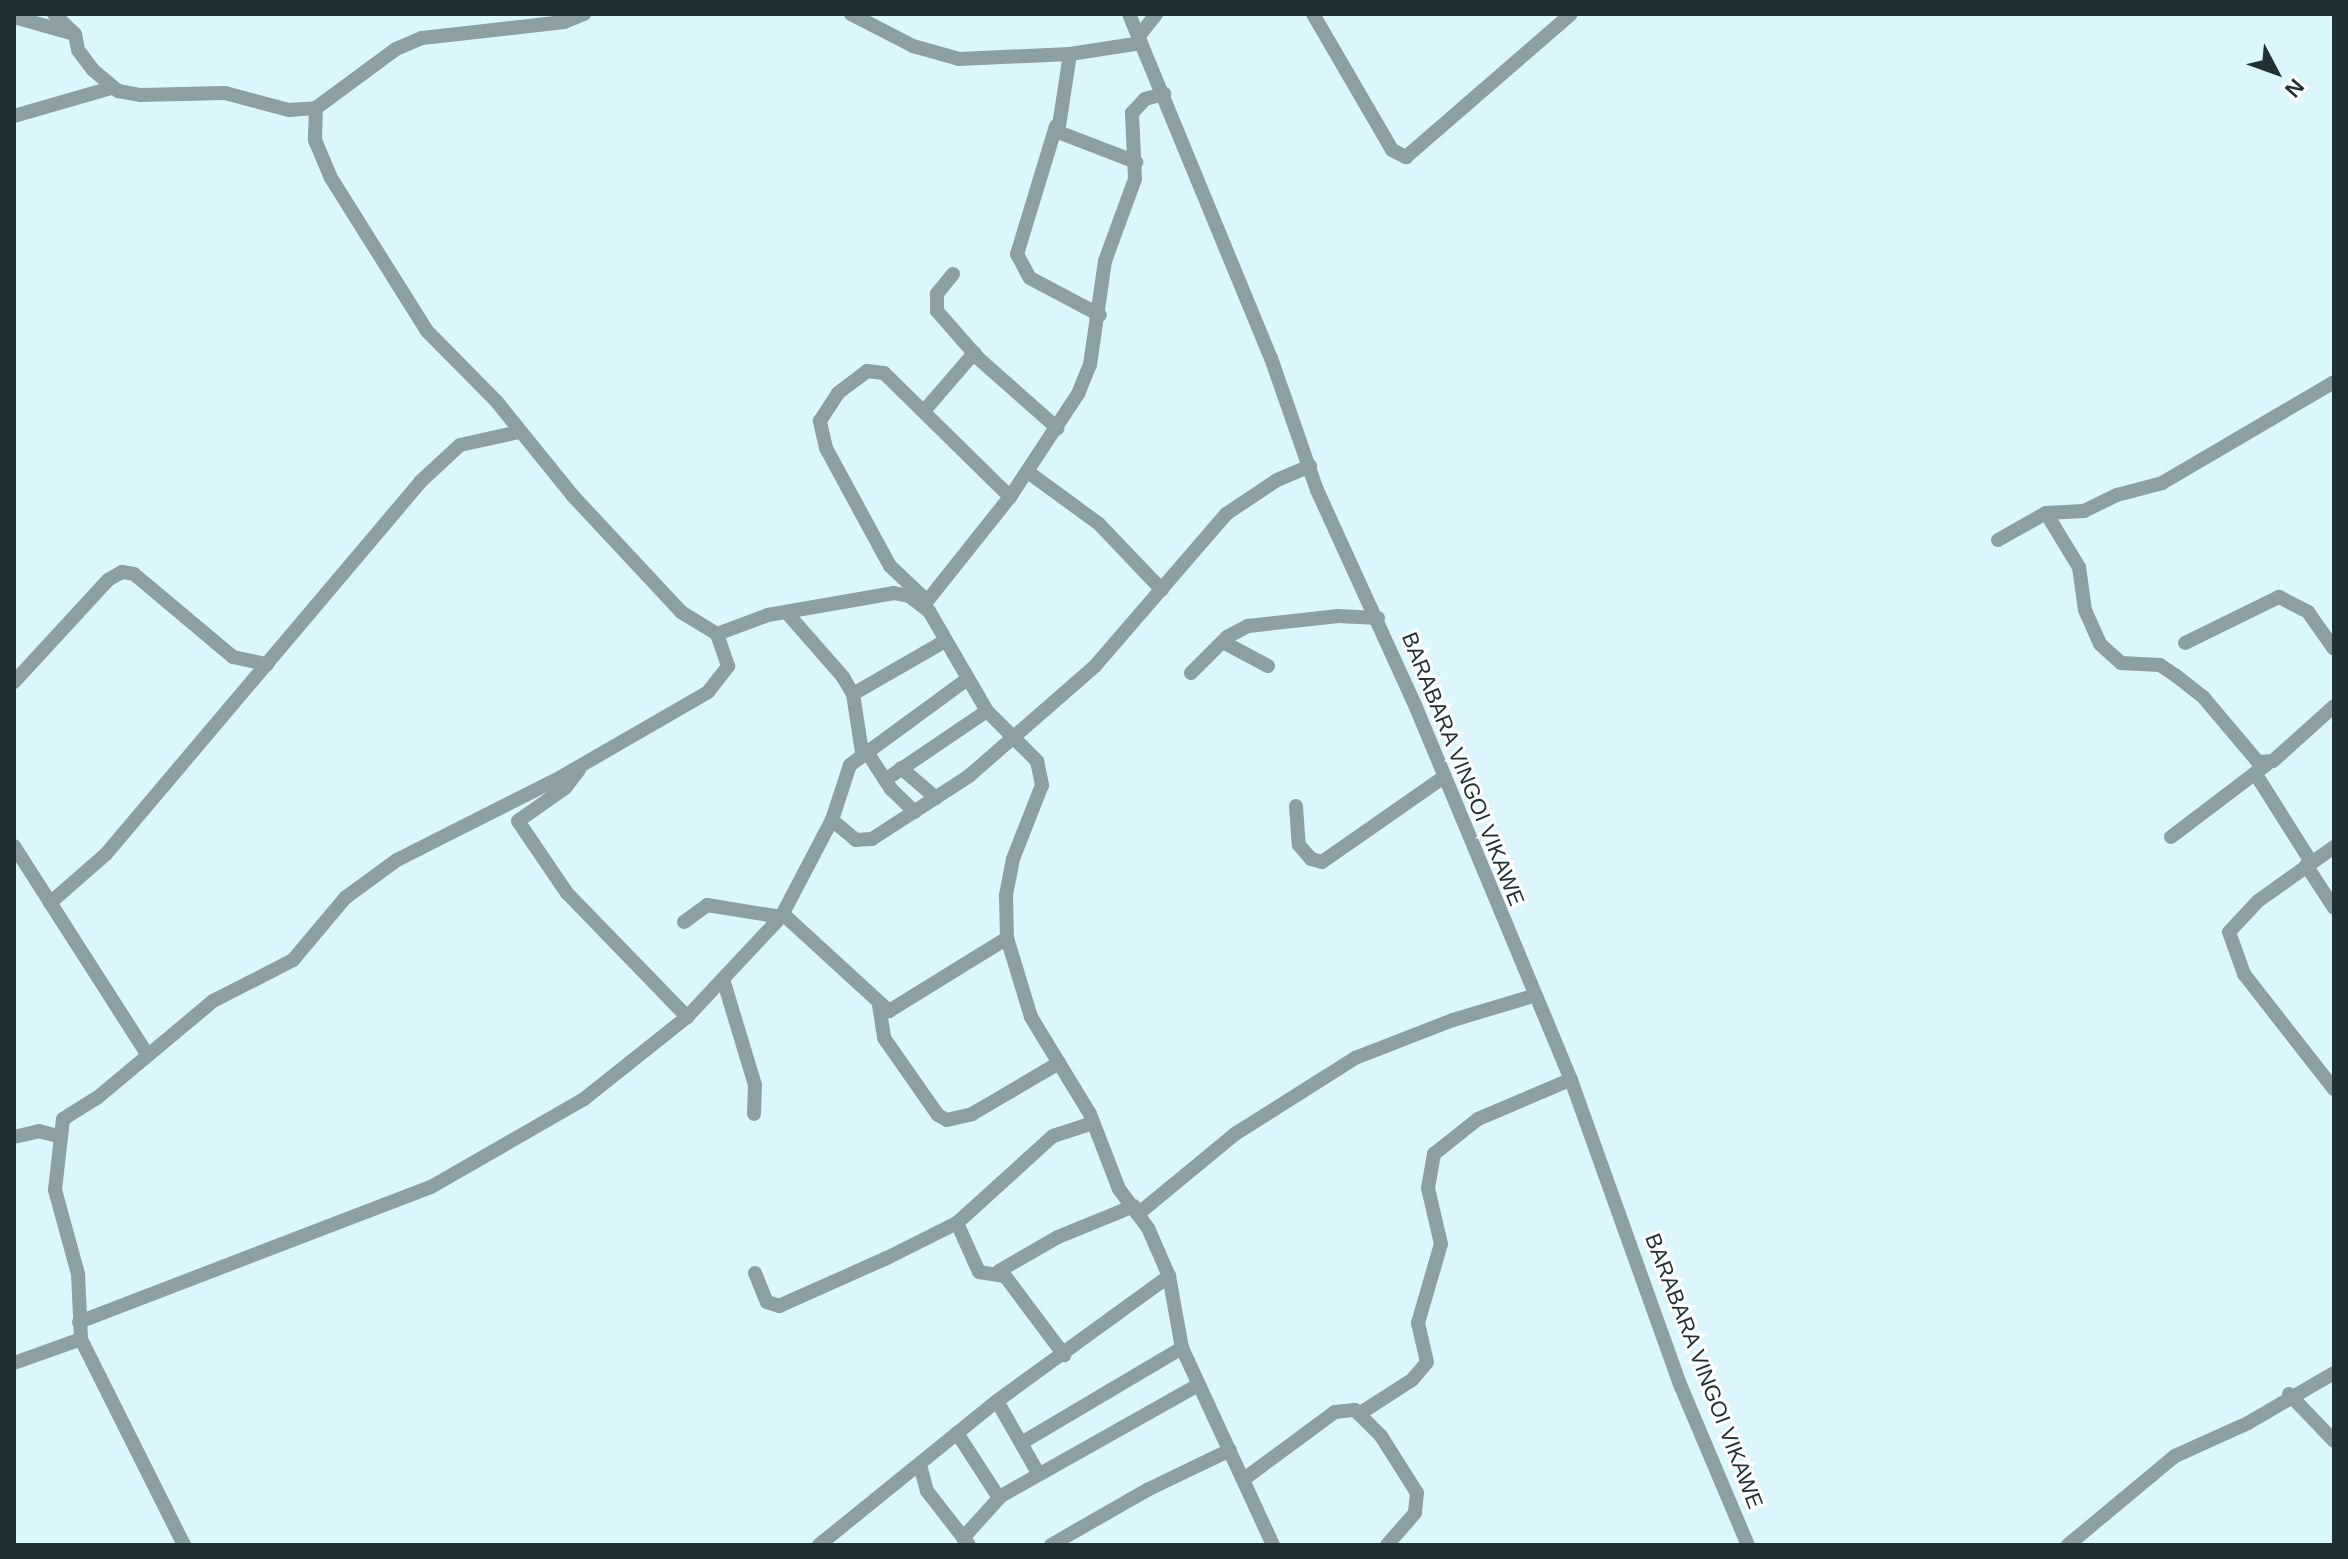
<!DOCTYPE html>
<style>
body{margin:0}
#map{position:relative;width:2348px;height:1559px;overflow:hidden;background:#dcf6fd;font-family:Arial,sans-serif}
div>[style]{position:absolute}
.minor>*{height:14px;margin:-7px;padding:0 7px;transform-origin:7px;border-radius:7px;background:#8c9fa3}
span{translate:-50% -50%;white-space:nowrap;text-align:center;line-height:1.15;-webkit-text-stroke:6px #fff;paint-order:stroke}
.street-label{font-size:22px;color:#1f3035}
.frame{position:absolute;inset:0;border:16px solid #1f3035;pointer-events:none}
.north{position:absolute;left:2236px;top:32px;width:80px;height:80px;-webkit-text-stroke:6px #fff;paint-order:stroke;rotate:131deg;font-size:22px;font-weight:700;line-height:32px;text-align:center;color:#1f3035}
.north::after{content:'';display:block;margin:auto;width:28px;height:36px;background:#1f3035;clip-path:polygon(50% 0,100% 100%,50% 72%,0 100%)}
</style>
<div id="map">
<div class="minor">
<div style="left:54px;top:14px;width:29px;rotate:44deg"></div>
<div style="left:75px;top:34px;width:16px;rotate:79deg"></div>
<div style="left:78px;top:50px;width:25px;rotate:53deg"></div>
<div style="left:93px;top:70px;width:33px;rotate:40deg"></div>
<div style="left:118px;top:91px;width:22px;rotate:10deg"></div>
<div style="left:140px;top:95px;width:85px;rotate:-1.3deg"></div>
<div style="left:225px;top:93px;width:66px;rotate:14.9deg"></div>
<div style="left:289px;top:110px;width:27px;rotate:-4deg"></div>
<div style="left:316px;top:108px;width:99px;rotate:-36.4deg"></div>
<div style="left:396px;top:49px;width:28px;rotate:-23deg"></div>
<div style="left:422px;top:38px;width:143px;rotate:-6.4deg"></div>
<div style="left:564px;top:22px;width:22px;rotate:-22deg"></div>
<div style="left:851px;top:14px;width:70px;rotate:27.3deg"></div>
<div style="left:913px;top:46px;width:48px;rotate:15.8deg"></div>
<div style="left:959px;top:59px;width:111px;rotate:-2.6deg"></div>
<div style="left:1070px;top:54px;width:72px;rotate:-8.8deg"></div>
<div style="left:1129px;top:14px;width:372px;rotate:67.6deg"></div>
<div style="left:1271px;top:358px;width:140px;rotate:70.8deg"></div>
<div style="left:1317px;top:490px;width:236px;rotate:65.5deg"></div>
<div style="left:1415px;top:705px;width:406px;rotate:67.4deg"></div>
<div style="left:1571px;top:1080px;width:321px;rotate:70.3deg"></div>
<div style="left:1679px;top:1382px;width:177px;rotate:67.1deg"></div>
<div style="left:1313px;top:14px;width:157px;rotate:59.8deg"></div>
<div style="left:1392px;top:150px;width:16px;rotate:27deg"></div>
<div style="left:1406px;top:157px;width:218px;rotate:-40.9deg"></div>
<div style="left:14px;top:17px;width:59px;rotate:15.7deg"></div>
<div style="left:1139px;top:36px;width:28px;rotate:-52deg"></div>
<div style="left:1070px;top:54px;width:79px;rotate:98.7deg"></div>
<div style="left:1058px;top:132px;width:84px;rotate:21deg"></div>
<div style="left:316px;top:108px;width:32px;rotate:92deg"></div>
<div style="left:315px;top:140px;width:41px;rotate:67.2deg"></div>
<div style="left:331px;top:178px;width:181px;rotate:57.9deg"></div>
<div style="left:427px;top:331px;width:100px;rotate:45.4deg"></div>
<div style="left:497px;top:402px;width:121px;rotate:51deg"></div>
<div style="left:573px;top:496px;width:158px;rotate:47deg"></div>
<div style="left:681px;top:612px;width:42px;rotate:31.4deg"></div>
<div style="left:717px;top:634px;width:54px;rotate:-20.4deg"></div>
<div style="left:768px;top:615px;width:128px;rotate:-9.9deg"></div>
<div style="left:894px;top:593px;width:15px;rotate:11deg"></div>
<div style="left:909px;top:596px;width:25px;rotate:37deg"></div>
<div style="left:929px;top:611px;width:116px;rotate:59.9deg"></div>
<div style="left:987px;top:711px;width:71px;rotate:45deg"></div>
<div style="left:1037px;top:761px;width:25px;rotate:78deg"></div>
<div style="left:1042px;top:785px;width:79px;rotate:111.4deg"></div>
<div style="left:1013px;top:859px;width:37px;rotate:101deg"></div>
<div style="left:1006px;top:895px;width:43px;rotate:88.7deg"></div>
<div style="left:1007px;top:938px;width:83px;rotate:73.1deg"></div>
<div style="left:1031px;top:1017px;width:114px;rotate:58.7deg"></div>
<div style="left:1090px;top:1114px;width:80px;rotate:68.9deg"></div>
<div style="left:1119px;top:1189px;width:49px;rotate:53.4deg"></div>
<div style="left:1148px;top:1228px;width:52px;rotate:66.4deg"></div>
<div style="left:1169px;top:1276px;width:73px;rotate:79.8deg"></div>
<div style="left:1182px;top:1348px;width:217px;rotate:65.2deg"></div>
<div style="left:14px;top:116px;width:101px;rotate:-16.1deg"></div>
<div style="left:1056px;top:126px;width:134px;rotate:106.9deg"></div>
<div style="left:1017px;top:254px;width:27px;rotate:62deg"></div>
<div style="left:1030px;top:278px;width:79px;rotate:27.9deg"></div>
<div style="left:953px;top:274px;width:26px;rotate:129deg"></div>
<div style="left:937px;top:294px;width:17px;rotate:90deg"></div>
<div style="left:937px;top:311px;width:62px;rotate:48.9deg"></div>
<div style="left:978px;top:358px;width:106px;rotate:41.5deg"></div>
<div style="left:924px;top:411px;width:77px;rotate:-49.2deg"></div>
<div style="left:1028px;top:472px;width:88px;rotate:36.2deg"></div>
<div style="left:1099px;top:524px;width:91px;rotate:46.3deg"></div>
<div style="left:2046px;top:513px;width:63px;rotate:58.6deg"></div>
<div style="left:2079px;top:567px;width:43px;rotate:82.1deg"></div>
<div style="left:2085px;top:610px;width:37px;rotate:66deg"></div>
<div style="left:2100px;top:644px;width:28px;rotate:42deg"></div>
<div style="left:2121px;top:663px;width:39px;rotate:3deg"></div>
<div style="left:2160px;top:665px;width:18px;rotate:34deg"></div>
<div style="left:2175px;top:675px;width:37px;rotate:38deg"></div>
<div style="left:2204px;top:698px;width:84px;rotate:49.8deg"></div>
<div style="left:2258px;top:762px;width:15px;rotate:-4deg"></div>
<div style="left:2273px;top:761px;width:82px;rotate:-42deg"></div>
<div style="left:1998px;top:540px;width:55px;rotate:-29.4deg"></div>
<div style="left:2046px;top:513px;width:38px;rotate:-3deg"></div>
<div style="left:2084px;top:511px;width:37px;rotate:-26deg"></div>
<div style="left:2117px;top:495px;width:47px;rotate:-14.9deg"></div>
<div style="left:2162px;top:483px;width:199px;rotate:-30.4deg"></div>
<div style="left:923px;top:597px;width:45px;rotate:-136.8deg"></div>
<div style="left:890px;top:566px;width:134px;rotate:-118.5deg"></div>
<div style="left:826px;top:448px;width:28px;rotate:-103deg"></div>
<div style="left:820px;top:421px;width:33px;rotate:-57deg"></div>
<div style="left:838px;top:393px;width:36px;rotate:-37deg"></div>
<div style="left:867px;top:371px;width:17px;rotate:7deg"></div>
<div style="left:884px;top:373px;width:177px;rotate:44.5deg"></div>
<div style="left:924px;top:605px;width:138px;rotate:-51.5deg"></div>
<div style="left:1010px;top:497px;width:123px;rotate:-56.6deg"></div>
<div style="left:1078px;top:394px;width:31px;rotate:-68deg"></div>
<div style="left:1090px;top:365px;width:105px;rotate:-81.8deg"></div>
<div style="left:1105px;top:261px;width:87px;rotate:-69.9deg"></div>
<div style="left:1135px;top:179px;width:66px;rotate:-92.6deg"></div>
<div style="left:1132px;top:113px;width:19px;rotate:-47deg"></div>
<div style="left:1145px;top:99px;width:20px;rotate:-15deg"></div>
<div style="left:787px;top:613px;width:85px;rotate:48.8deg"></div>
<div style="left:843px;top:677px;width:20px;rotate:60deg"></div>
<div style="left:853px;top:694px;width:59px;rotate:81.2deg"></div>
<div style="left:1223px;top:642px;width:51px;rotate:28.1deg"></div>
<div style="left:2185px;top:643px;width:105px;rotate:-26.1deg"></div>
<div style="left:2279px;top:597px;width:33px;rotate:27deg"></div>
<div style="left:2308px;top:612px;width:45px;rotate:54.9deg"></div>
<div style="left:1191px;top:673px;width:51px;rotate:-45deg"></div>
<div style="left:1227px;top:637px;width:24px;rotate:-28deg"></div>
<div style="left:1248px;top:626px;width:91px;rotate:-6.3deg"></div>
<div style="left:1338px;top:616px;width:40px;rotate:2.9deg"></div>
<div style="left:14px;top:682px;width:139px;rotate:-47.3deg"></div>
<div style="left:108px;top:580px;width:16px;rotate:-30deg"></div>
<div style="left:122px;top:572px;width:12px;rotate:9deg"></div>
<div style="left:134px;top:574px;width:129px;rotate:40deg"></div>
<div style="left:233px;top:657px;width:35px;rotate:12deg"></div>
<div style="left:853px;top:694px;width:106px;rotate:-29.9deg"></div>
<div style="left:865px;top:749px;width:48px;rotate:57deg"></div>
<div style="left:891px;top:789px;width:33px;rotate:44deg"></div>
<div style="left:901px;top:768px;width:46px;rotate:40.6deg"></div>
<div style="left:579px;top:770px;width:23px;rotate:128deg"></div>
<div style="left:565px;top:788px;width:57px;rotate:144.9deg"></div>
<div style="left:518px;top:821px;width:87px;rotate:55.8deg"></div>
<div style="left:567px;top:893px;width:173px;rotate:45.9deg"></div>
<div style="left:2255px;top:773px;width:105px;rotate:57.8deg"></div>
<div style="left:885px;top:780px;width:123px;rotate:-34.1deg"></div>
<div style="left:1296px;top:806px;width:39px;rotate:86deg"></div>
<div style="left:1299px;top:845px;width:18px;rotate:49deg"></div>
<div style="left:1311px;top:859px;width:11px;rotate:15deg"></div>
<div style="left:1322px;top:862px;width:149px;rotate:-34.9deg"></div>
<div style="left:832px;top:820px;width:31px;rotate:40deg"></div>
<div style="left:856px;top:840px;width:16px;rotate:-4deg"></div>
<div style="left:872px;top:839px;width:116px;rotate:-33deg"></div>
<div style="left:969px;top:776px;width:167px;rotate:-41.1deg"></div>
<div style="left:1095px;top:666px;width:201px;rotate:-49.2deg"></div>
<div style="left:1226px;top:514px;width:61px;rotate:-33.7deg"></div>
<div style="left:1277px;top:480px;width:36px;rotate:-23deg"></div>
<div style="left:2171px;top:837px;width:121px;rotate:-37.2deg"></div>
<div style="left:14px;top:846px;width:247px;rotate:57.4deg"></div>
<div style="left:2334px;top:847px;width:93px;rotate:144.6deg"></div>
<div style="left:2258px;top:901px;width:42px;rotate:133.1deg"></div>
<div style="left:2229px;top:932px;width:45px;rotate:70.3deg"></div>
<div style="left:2244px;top:974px;width:146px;rotate:52deg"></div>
<div style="left:2306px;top:865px;width:51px;rotate:56.9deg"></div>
<div style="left:50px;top:903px;width:74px;rotate:-41.2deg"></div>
<div style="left:106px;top:854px;width:487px;rotate:-49.8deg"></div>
<div style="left:420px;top:482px;width:54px;rotate:-42.8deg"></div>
<div style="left:460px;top:445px;width:60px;rotate:-12.4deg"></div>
<div style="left:783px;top:914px;width:144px;rotate:42.5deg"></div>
<div style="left:889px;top:1011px;width:139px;rotate:-31.7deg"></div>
<div style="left:684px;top:922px;width:29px;rotate:-36deg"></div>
<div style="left:707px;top:905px;width:75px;rotate:9.2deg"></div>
<div style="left:723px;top:979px;width:111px;rotate:73.2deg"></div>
<div style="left:755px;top:1085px;width:29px;rotate:92deg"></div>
<div style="left:879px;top:1005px;width:33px;rotate:81deg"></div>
<div style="left:884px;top:1038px;width:94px;rotate:55deg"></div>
<div style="left:938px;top:1115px;width:10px;rotate:29deg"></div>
<div style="left:947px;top:1120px;width:26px;rotate:-13deg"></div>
<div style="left:972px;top:1114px;width:101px;rotate:-30.4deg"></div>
<div style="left:14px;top:1137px;width:26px;rotate:-13deg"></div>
<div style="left:39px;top:1131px;width:20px;rotate:15deg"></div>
<div style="left:1138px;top:1214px;width:126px;rotate:-39.5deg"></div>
<div style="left:1235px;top:1134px;width:142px;rotate:-32.3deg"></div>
<div style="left:1355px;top:1058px;width:105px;rotate:-21.2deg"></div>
<div style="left:1453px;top:1020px;width:84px;rotate:-16.7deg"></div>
<div style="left:957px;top:1223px;width:54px;rotate:65.8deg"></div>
<div style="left:979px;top:1272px;width:26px;rotate:9deg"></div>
<div style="left:1005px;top:1276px;width:99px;rotate:53.2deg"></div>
<div style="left:999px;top:1271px;width:68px;rotate:-30deg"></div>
<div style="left:1058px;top:1237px;width:82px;rotate:-22.2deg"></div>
<div style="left:755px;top:1273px;width:31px;rotate:68deg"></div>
<div style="left:767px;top:1302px;width:13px;rotate:18deg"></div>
<div style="left:779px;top:1306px;width:118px;rotate:-24deg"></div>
<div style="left:887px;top:1258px;width:78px;rotate:-26.6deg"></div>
<div style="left:957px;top:1223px;width:130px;rotate:-42.2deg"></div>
<div style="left:1053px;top:1136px;width:42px;rotate:-18deg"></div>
<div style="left:79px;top:1322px;width:377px;rotate:-21deg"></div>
<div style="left:431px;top:1187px;width:177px;rotate:-29.9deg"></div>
<div style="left:584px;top:1099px;width:132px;rotate:-38.5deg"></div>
<div style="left:687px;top:1017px;width:137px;rotate:-46.8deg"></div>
<div style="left:781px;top:917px;width:110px;rotate:-62.3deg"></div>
<div style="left:832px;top:820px;width:58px;rotate:-71.9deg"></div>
<div style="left:850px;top:765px;width:144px;rotate:-36.2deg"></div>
<div style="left:14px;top:1363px;width:71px;rotate:-19.7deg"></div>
<div style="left:2289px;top:1394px;width:65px;rotate:46.2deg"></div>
<div style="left:997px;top:1401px;width:83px;rotate:60.3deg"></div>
<div style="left:1359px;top:1414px;width:63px;rotate:-32.7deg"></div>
<div style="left:1412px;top:1380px;width:23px;rotate:-50deg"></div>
<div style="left:1427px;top:1362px;width:40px;rotate:-103deg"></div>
<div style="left:1418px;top:1323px;width:82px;rotate:-73.8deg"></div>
<div style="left:1441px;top:1244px;width:57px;rotate:-103.1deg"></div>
<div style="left:1428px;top:1188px;width:35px;rotate:-80deg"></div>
<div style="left:1434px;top:1154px;width:56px;rotate:-38.5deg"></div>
<div style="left:1478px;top:1119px;width:100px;rotate:-23deg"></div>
<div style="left:957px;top:1433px;width:77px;rotate:57.1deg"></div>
<div style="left:1023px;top:1442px;width:185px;rotate:-30.6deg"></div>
<div style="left:920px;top:1465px;width:27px;rotate:75deg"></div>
<div style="left:927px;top:1491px;width:68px;rotate:52.1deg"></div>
<div style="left:1244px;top:1479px;width:113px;rotate:-36.4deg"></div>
<div style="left:1335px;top:1412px;width:20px;rotate:-6deg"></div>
<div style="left:1355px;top:1410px;width:37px;rotate:45deg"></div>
<div style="left:1381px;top:1436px;width:67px;rotate:57.7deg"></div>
<div style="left:1417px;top:1493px;width:20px;rotate:96deg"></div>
<div style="left:1415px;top:1513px;width:43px;rotate:131.2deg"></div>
<div style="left:963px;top:1538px;width:57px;rotate:-47.9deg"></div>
<div style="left:1001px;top:1496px;width:226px;rotate:-29.4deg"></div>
<div style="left:184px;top:1545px;width:230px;rotate:-116.6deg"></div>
<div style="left:81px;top:1339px;width:65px;rotate:-92.6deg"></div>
<div style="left:78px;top:1274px;width:87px;rotate:-105.3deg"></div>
<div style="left:55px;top:1190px;width:71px;rotate:-83.6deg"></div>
<div style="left:63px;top:1119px;width:40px;rotate:-32deg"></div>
<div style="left:97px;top:1098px;width:151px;rotate:-39.9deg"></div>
<div style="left:213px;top:1001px;width:90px;rotate:-27.1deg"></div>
<div style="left:293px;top:960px;width:81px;rotate:-50deg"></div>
<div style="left:345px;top:898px;width:64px;rotate:-36.2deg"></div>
<div style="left:397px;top:860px;width:184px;rotate:-26.8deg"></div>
<div style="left:561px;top:777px;width:170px;rotate:-30deg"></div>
<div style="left:708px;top:692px;width:33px;rotate:-52deg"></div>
<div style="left:728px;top:666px;width:34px;rotate:-109deg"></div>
<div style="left:819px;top:1545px;width:229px;rotate:-39deg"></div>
<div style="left:997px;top:1401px;width:213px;rotate:-36deg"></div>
<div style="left:1051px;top:1545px;width:111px;rotate:-29.8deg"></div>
<div style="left:1147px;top:1490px;width:92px;rotate:-25.7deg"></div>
<div style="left:2068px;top:1545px;width:139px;rotate:-39.8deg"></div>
<div style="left:2175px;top:1456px;width:80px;rotate:-24.3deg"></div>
<div style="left:2248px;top:1423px;width:99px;rotate:-30.2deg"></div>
</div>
<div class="street-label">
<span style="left:1463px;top:769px;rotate:68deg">BARABARA VINGOI VIKAWE</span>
<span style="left:1704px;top:1371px;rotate:69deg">BARABARA VINGOI VIKAWE</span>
</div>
<div class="frame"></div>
<div class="north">N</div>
</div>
